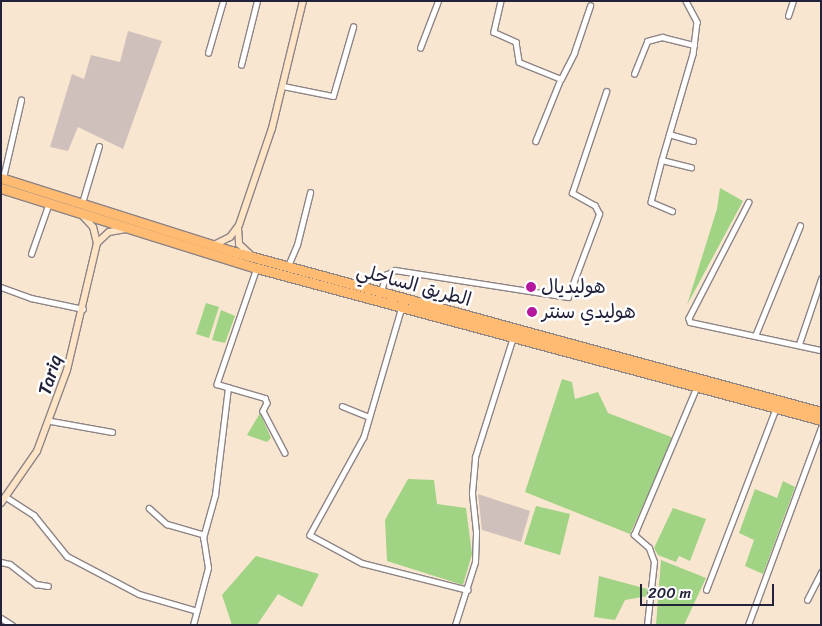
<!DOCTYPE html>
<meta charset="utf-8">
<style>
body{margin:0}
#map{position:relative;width:822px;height:626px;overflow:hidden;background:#f8e6d1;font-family:Sriracha,"Playpen Sans Arabic",sans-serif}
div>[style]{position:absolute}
.industrial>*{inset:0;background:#d0c0bc}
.green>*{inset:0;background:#a0d383}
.roads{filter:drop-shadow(1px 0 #8d8486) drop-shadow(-1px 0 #8d8486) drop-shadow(0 1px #8d8486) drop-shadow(0 -1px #8d8486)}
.street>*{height:4.5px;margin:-2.25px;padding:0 2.25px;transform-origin:2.25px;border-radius:2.25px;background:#fff}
.secondary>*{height:6px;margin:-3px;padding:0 3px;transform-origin:3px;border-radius:3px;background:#ffe4c6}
.highway>*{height:9px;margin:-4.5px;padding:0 4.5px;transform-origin:4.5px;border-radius:4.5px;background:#febb71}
.dots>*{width:14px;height:14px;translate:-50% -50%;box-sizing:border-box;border:2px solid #fff;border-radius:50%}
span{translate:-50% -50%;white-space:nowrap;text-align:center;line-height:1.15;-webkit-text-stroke:5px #fff;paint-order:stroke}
.street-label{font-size:19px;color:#22223b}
.poi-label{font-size:19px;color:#22223b}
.left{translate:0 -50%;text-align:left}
.frame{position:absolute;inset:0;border:2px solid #22223b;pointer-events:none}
.scale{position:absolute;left:640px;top:584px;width:134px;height:22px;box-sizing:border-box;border:2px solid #22223b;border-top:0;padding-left:6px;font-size:15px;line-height:18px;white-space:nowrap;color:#22223b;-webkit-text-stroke:4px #fff;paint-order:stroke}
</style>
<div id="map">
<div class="industrial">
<div style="clip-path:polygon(128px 31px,162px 41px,123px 149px,78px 127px,68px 151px,50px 147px,72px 74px,84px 79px,91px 55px,120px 62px)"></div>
<div style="clip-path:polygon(478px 494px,530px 511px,521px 542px,482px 530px)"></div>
</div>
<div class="green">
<div style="clip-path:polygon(720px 188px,743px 201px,687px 305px,717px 209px)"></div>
<div style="clip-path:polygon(206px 303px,219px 307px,209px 338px,196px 334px)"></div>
<div style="clip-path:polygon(221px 310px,235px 316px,225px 343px,212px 340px)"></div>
<div style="clip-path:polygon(562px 379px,572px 382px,575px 399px,598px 392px,608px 413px,674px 438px,630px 534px,525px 492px)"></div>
<div style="clip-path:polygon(260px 413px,271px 438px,267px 442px,247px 435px)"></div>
<div style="clip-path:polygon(408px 479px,434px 480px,437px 504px,466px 508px,472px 554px,463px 585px,387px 561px,385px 520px)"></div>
<div style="clip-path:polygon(783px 481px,795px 487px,763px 574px,745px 566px,754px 540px,739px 533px,755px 489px,777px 498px)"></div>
<div style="clip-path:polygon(536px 506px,570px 514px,560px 555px,524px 544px)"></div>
<div style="clip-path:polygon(673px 508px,706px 519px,690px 561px,679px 556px,676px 562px,658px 555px,654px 548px)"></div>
<div style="clip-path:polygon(256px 556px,319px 574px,302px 607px,278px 594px,257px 625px,232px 625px,222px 595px)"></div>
<div style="clip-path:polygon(661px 560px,706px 578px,684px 625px,656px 625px)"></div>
<div style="clip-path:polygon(599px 576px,651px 590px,648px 596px,625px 600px,615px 620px,594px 617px)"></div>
</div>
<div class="roads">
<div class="street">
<div style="left:501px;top:1px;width:32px;rotate:103deg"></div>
<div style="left:494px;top:32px;width:24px;rotate:24deg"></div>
<div style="left:516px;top:42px;width:20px;rotate:81deg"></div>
<div style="left:519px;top:62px;width:45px;rotate:22deg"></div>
<div style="left:561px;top:79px;width:67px;rotate:112deg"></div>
<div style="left:686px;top:1px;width:24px;rotate:62deg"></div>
<div style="left:697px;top:22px;width:32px;rotate:97deg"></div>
<div style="left:693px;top:54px;width:110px;rotate:106.3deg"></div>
<div style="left:662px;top:160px;width:30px;rotate:14deg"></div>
<div style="left:788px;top:16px;width:16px;rotate:-72deg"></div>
<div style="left:420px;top:48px;width:50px;rotate:-69deg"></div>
<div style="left:208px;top:53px;width:54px;rotate:-73.9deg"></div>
<div style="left:241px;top:65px;width:66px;rotate:-76deg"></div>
<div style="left:634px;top:74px;width:35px;rotate:-68deg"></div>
<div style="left:647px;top:41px;width:16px;rotate:-15deg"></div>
<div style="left:662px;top:37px;width:33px;rotate:14deg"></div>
<div style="left:561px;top:79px;width:29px;rotate:-63deg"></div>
<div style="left:574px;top:53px;width:50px;rotate:-71.2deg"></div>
<div style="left:283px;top:86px;width:51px;rotate:11.3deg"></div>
<div style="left:333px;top:96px;width:72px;rotate:-73.8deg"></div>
<div style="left:669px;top:134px;width:25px;rotate:16deg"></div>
<div style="left:662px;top:160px;width:43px;rotate:104.7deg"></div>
<div style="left:651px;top:202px;width:23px;rotate:23deg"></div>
<div style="left:3px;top:178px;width:80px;rotate:-77deg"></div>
<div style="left:749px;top:202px;width:131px;rotate:117.3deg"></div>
<div style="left:689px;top:318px;width:4px;rotate:76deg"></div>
<div style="left:690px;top:322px;width:134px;rotate:12.1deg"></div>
<div style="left:82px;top:203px;width:59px;rotate:-73.4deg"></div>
<div style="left:31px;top:254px;width:54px;rotate:-70.6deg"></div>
<div style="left:288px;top:266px;width:23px;rotate:-67deg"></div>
<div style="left:297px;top:245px;width:54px;rotate:-76deg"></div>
<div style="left:257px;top:268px;width:123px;rotate:109deg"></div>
<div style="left:217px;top:384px;width:50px;rotate:16.3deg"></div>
<div style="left:265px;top:398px;width:5px;rotate:68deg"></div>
<div style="left:267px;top:403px;width:9px;rotate:117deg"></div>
<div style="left:263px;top:411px;width:47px;rotate:62.4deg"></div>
<div style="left:1px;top:287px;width:32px;rotate:20deg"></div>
<div style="left:31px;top:298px;width:53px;rotate:11.9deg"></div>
<div style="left:381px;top:291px;width:17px;rotate:-73deg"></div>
<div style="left:386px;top:275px;width:10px;rotate:-29deg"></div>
<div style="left:395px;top:270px;width:175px;rotate:8.9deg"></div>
<div style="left:568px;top:297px;width:89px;rotate:-69.5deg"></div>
<div style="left:599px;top:214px;width:9px;rotate:-117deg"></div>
<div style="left:595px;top:206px;width:26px;rotate:-151deg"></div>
<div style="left:572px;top:193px;width:107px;rotate:-71.4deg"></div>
<div style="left:402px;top:307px;width:135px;rotate:106.3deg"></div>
<div style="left:364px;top:437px;width:112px;rotate:118.9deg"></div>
<div style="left:310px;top:535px;width:59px;rotate:28.3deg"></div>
<div style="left:362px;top:563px;width:109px;rotate:14.3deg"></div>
<div style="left:755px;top:336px;width:119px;rotate:-67.8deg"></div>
<div style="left:799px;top:344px;width:69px;rotate:-71.3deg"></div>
<div style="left:342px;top:406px;width:29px;rotate:22deg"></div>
<div style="left:51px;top:421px;width:62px;rotate:10.2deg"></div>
<div style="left:6px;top:497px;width:33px;rotate:33deg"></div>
<div style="left:34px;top:515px;width:53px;rotate:51.2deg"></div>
<div style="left:67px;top:556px;width:81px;rotate:27.8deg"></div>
<div style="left:139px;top:594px;width:60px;rotate:16.3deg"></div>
<div style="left:149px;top:508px;width:24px;rotate:42deg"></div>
<div style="left:167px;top:524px;width:37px;rotate:16deg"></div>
<div style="left:1px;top:562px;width:9px;rotate:13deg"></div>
<div style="left:10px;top:564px;width:33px;rotate:38deg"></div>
<div style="left:36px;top:584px;width:12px;rotate:9deg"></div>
<div style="left:706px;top:590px;width:195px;rotate:-69deg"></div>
<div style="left:807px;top:600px;width:31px;rotate:-63deg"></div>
<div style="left:1px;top:618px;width:13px;rotate:32deg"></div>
<div style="left:193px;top:625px;width:59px;rotate:-75.3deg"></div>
<div style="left:208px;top:568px;width:30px;rotate:-99deg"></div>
<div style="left:203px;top:538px;width:45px;rotate:-74.4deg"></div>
<div style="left:215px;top:495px;width:108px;rotate:-83.1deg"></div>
<div style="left:455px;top:625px;width:66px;rotate:-72.4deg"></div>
<div style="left:475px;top:562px;width:30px;rotate:-88deg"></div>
<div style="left:476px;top:532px;width:39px;rotate:-96deg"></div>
<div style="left:472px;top:493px;width:36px;rotate:-85deg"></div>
<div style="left:475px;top:457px;width:126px;rotate:-72.4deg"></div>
<div style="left:647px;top:625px;width:63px;rotate:-83.7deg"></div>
<div style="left:654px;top:562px;width:15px;rotate:-110deg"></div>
<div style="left:649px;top:548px;width:20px;rotate:-139deg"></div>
<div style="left:634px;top:535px;width:162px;rotate:-67.1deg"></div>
<div style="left:748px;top:625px;width:210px;rotate:-69.7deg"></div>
</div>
<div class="secondary">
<div style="left:238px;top:228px;width:16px;rotate:86deg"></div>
<div style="left:239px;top:244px;width:16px;rotate:43deg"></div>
<div style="left:97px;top:243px;width:16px;rotate:-43deg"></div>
<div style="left:109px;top:232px;width:17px;rotate:-10deg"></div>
<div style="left:214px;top:245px;width:18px;rotate:-27deg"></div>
<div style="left:230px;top:237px;width:15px;rotate:-53deg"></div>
<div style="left:239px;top:225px;width:102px;rotate:-71.2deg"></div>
<div style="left:272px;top:128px;width:131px;rotate:-76.3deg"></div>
<div style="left:1px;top:503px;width:63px;rotate:-55.3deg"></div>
<div style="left:37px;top:451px;width:86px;rotate:-69.7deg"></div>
<div style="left:67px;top:370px;width:130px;rotate:-76.7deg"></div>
<div style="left:97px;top:243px;width:16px;rotate:-104deg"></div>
<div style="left:93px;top:227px;width:16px;rotate:-133deg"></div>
</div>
<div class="highway">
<div style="left:1px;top:178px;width:241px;rotate:17.6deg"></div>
<div style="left:231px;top:251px;width:612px;rotate:15.26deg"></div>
<div style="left:1px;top:188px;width:268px;rotate:17.4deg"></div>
<div style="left:257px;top:268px;width:584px;rotate:15.08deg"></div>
</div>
</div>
<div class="dots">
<div style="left:531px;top:287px;background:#b5179e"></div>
<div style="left:532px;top:312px;background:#b5179e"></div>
</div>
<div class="street-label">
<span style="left:414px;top:285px;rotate:15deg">الطريق الساحلي</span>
<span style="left:50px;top:375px;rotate:-73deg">Tariq</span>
</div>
<div class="poi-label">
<span class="left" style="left:541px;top:287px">هوليديال</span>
<span class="left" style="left:542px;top:312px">هوليدي سنتر</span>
</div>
<div class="frame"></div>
<div class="scale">200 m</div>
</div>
